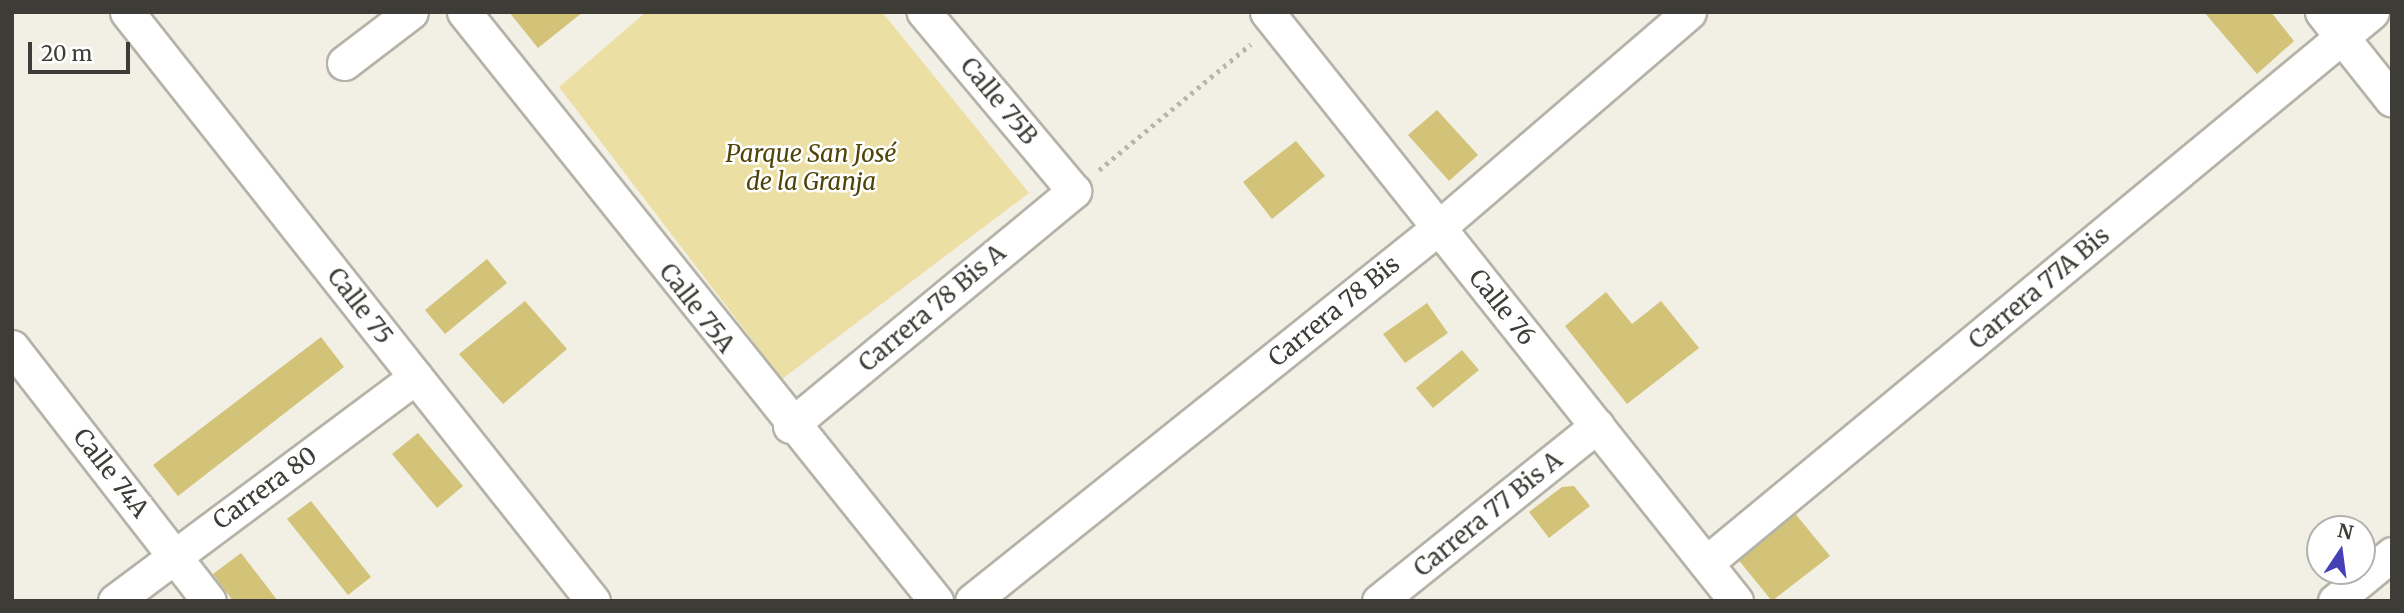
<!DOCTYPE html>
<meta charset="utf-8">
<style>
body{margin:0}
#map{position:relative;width:2404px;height:613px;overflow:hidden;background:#f2f0e5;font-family:Merriweather,serif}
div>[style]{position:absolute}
.green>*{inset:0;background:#ebdfa4}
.building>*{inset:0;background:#d2c379}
.path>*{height:4.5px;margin-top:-2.25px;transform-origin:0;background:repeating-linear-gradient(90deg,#b8b6ad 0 3.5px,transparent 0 8.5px)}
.roads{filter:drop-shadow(2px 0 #b5b3a8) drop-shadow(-2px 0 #b5b3a8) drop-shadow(0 2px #b5b3a8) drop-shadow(0 -2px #b5b3a8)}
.minor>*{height:33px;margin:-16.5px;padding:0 16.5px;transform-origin:16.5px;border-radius:16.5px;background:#fff}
span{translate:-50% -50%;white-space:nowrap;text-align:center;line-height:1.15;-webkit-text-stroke:5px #fff;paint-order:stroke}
.street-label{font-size:24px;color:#3d3c37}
.park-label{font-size:24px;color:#504509;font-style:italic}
.frame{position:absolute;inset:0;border:14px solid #3d3c37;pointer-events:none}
.north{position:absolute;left:2306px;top:515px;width:70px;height:70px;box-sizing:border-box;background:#fff;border:2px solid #b1b1af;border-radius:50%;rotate:13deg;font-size:19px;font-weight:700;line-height:28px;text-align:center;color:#3d3c37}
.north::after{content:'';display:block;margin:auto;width:24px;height:32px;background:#4540b5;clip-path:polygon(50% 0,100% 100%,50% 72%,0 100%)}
.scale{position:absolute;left:28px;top:42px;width:102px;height:32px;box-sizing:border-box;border:4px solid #3d3c37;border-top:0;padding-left:9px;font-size:21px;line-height:24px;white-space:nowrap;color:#3d3c37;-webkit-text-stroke:5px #fff;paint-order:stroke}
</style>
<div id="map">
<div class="green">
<div style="clip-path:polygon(646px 12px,882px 12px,1029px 193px,782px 379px,559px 87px)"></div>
</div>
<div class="building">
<div style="clip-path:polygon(509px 12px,583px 12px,538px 48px)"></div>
<div style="clip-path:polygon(2204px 12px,2271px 12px,2294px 41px,2257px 74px)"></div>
<div style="clip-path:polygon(1437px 110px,1478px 155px,1449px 181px,1408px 135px)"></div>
<div style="clip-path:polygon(1296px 141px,1325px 176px,1272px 219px,1243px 182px)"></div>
<div style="clip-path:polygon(487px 259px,507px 283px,445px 334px,425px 310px)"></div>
<div style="clip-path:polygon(1606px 292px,1632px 324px,1661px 301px,1699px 348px,1627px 404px,1565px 326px)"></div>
<div style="clip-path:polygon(525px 301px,567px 349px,503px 404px,459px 354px)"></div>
<div style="clip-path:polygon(1427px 303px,1448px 333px,1405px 363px,1383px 334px)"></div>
<div style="clip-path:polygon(321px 337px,344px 367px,178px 496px,153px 465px)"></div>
<div style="clip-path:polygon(1462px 350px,1479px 370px,1433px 408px,1416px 388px)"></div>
<div style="clip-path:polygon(418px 433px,463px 486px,437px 508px,392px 454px)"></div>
<div style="clip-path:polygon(1574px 486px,1590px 506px,1549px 538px,1529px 512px,1562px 487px)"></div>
<div style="clip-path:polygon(311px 501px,371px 577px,348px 595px,287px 519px)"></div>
<div style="clip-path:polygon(1793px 511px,1830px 556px,1772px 601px,1736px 557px)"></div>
<div style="clip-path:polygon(241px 553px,278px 601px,233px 601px,213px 574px)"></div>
</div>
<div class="path">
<div style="left:1099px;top:170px;width:197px;rotate:-39.7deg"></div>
</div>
<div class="roads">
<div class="minor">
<div style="left:127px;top:12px;width:751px;rotate:51.65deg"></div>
<div style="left:464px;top:12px;width:755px;rotate:51.29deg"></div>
<div style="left:1267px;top:12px;width:753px;rotate:51.47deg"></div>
<div style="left:2322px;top:12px;width:112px;rotate:51.5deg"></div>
<div style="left:344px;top:63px;width:84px;rotate:-37.3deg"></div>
<div style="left:12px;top:347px;width:321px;rotate:52.2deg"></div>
<div style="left:790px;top:426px;width:369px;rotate:-39.6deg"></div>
<div style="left:1074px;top:191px;width:234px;rotate:-130deg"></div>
<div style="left:1706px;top:563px;width:864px;rotate:-39.6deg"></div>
<div style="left:115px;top:601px;width:375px;rotate:-36.7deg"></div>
<div style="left:972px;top:601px;width:597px;rotate:-38.67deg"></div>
<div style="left:1438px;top:228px;width:331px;rotate:-40.7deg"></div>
<div style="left:1379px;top:601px;width:280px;rotate:-38.8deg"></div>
<div style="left:2335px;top:601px;width:74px;rotate:-39.5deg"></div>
</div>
</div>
<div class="street-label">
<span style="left:999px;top:101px;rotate:50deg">Calle 75B</span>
<span style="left:2039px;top:288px;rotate:-40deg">Carrera 77A Bis</span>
<span style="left:360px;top:306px;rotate:52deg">Calle 75</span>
<span style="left:1502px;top:307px;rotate:51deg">Calle 76</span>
<span style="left:697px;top:308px;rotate:52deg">Calle 75A</span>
<span style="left:932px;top:308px;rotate:-40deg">Carrera 78 Bis A</span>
<span style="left:1334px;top:311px;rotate:-39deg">Carrera 78 Bis</span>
<span style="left:111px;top:473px;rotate:52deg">Calle 74A</span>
<span style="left:265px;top:488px;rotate:-36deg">Carrera 80</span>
<span style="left:1488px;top:514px;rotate:-39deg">Carrera 77 Bis A</span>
</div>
<div class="park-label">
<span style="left:811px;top:168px">Parque San José<br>de la Granja</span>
</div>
<div class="frame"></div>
<div class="north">N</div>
<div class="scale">20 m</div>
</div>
